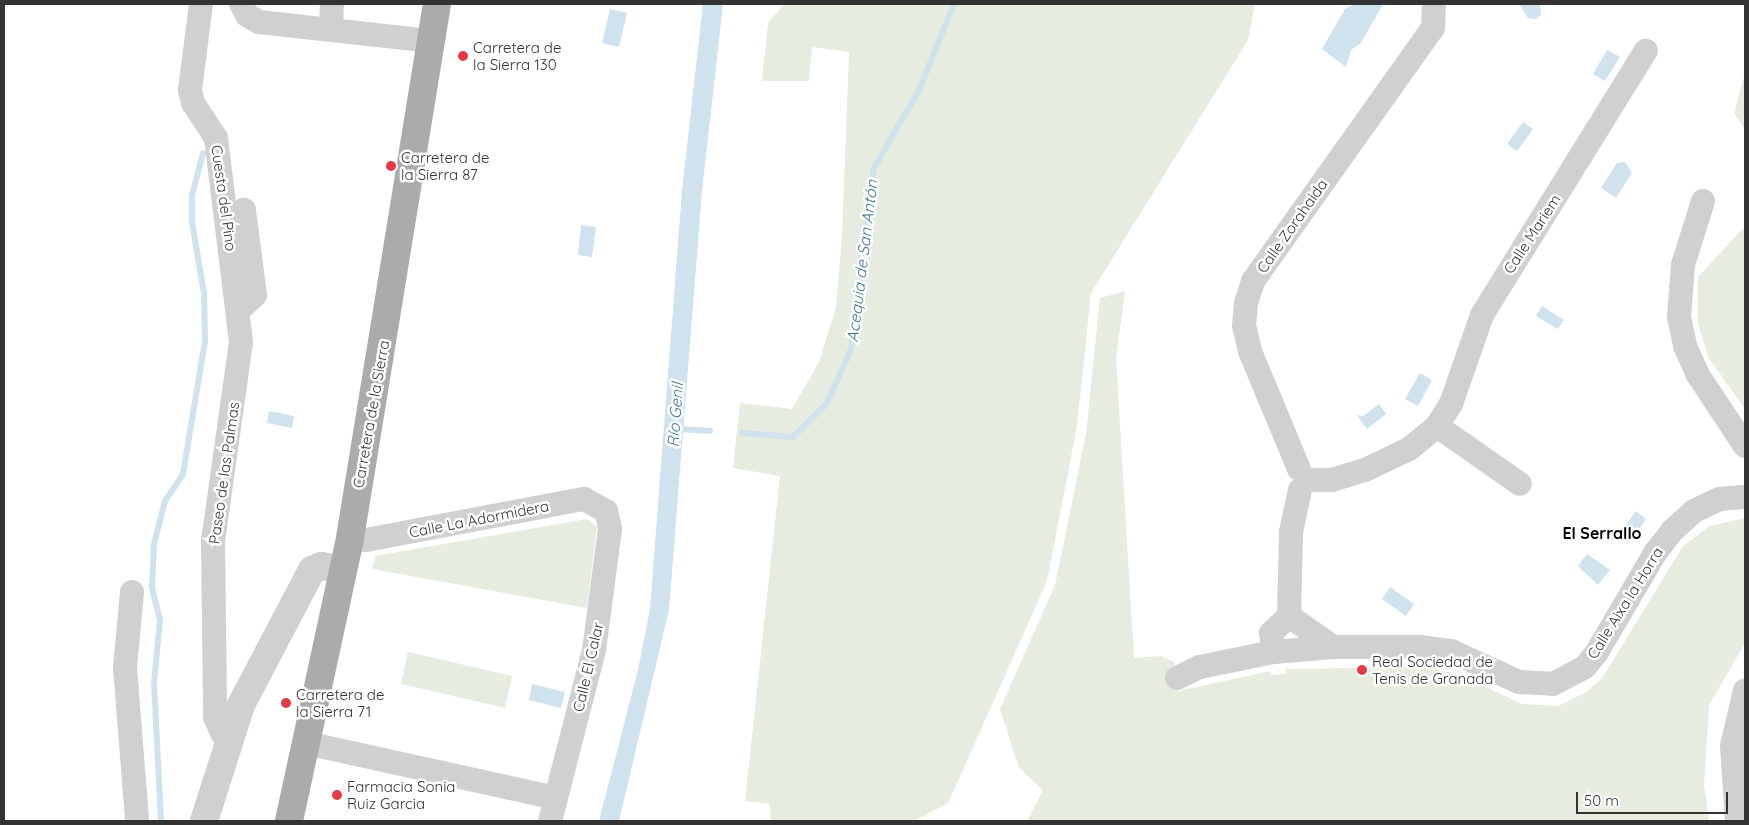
<!DOCTYPE html>
<meta charset="utf-8">
<style>
body{margin:0}
#map{position:relative;width:1749px;height:825px;overflow:hidden;background:#fff;font-family:Quicksand,sans-serif}
div>[style]{position:absolute}
.green>*{inset:0;background:#e6ecdf}
.water>*{inset:0;background:#cfe2ee}
.stream>*{height:6px;margin:-3px;padding:0 3px;transform-origin:3px;border-radius:3px;background:#cfe2ee}
.minor>*{height:24px;margin:-12px;padding:0 12px;transform-origin:12px;border-radius:12px;background:#d0d0d0}
.tertiary>*{height:28px;margin:-14px;padding:0 14px;transform-origin:14px;border-radius:14px;background:#d0d0d0}
.primary>*{height:28px;margin:-14px;padding:0 14px;transform-origin:14px;border-radius:14px;background:#ababab}
.dots>*{width:14px;height:14px;translate:-50% -50%;box-sizing:border-box;border:2px solid #fff;border-radius:50%}
span{translate:-50% -50%;white-space:nowrap;text-align:center;line-height:1.15;-webkit-text-stroke:5px #fff;paint-order:stroke}
.poi-label{font-size:15px;color:#333}
.left{translate:0 -50%;text-align:left}
.street-label{font-size:15px;color:#333}
.water-label{font-size:16px;color:#3f7597;font-style:italic}
.neighbourhood-label{font-size:16px;color:#000;font-weight:700}
.frame{position:absolute;inset:0;border:5px solid #333;pointer-events:none}
.scale{position:absolute;left:1576px;top:792px;width:152px;height:22px;box-sizing:border-box;border:2px solid #333;border-top:0;padding-left:6px;font-size:15px;line-height:18px;white-space:nowrap;color:#333;-webkit-text-stroke:4px #fff;paint-order:stroke}
</style>
<div id="map">
<div class="green">
<div style="clip-path:polygon(784px 4px,1255px 4px,1248px 40px,1091px 293px,1077px 426px,1047px 581px,948px 803px,914px 821px,771px 821px,770px 804px,745px 801px,780px 476px,733px 468px,740px 403px,792px 409px,819px 362px,836px 307px,842px 237px,849px 52px,812px 47px,809px 81px,762px 81px,768px 23px)"></div>
<div style="clip-path:polygon(1745px 73px,1745px 130px,1734px 113px)"></div>
<div style="clip-path:polygon(1745px 226px,1745px 409px,1708px 357px,1698px 323px,1698px 277px)"></div>
<div style="clip-path:polygon(1125px 291px,1116px 359px,1134px 658px,1161px 656px,1174px 662px,1178px 691px,1270px 671px,1272px 675px,1286px 674px,1286px 669px,1423px 667px,1458px 674px,1522px 704px,1558px 706px,1588px 691px,1603px 677px,1683px 546px,1710px 526px,1745px 518px,1745px 643px,1709px 705px,1704px 784px,1709px 821px,1027px 821px,1043px 790px,1019px 768px,1000px 709px,1055px 585px,1086px 434px,1100px 298px)"></div>
<div style="clip-path:polygon(587px 519px,597px 527px,587px 608px,372px 569px,375px 556px)"></div>
<div style="clip-path:polygon(408px 652px,512px 676px,505px 708px,401px 684px)"></div>
</div>
<div class="water">
<div style="clip-path:polygon(703px 4px,723px 4px,702px 191px,669px 610px,619px 821px,599px 821px,638px 670px,650px 609px,682px 191px)"></div>
<div style="clip-path:polygon(1354px 4px,1383px 4px,1361px 43px,1351px 50px,1346px 67px,1322px 49px,1345px 9px)"></div>
<div style="clip-path:polygon(1519px 4px,1540px 4px,1541px 15px,1536px 19px,1528px 18px)"></div>
<div style="clip-path:polygon(610px 9px,627px 13px,619px 47px,602px 43px)"></div>
<div style="clip-path:polygon(1607px 50px,1620px 57px,1605px 81px,1593px 74px)"></div>
<div style="clip-path:polygon(1523px 122px,1533px 129px,1517px 151px,1507px 144px)"></div>
<div style="clip-path:polygon(1625px 162px,1632px 173px,1616px 198px,1601px 188px,1617px 163px)"></div>
<div style="clip-path:polygon(581px 225px,596px 227px,592px 257px,578px 255px)"></div>
<div style="clip-path:polygon(1542px 306px,1564px 320px,1558px 329px,1536px 316px)"></div>
<div style="clip-path:polygon(1420px 373px,1432px 380px,1418px 406px,1405px 399px)"></div>
<div style="clip-path:polygon(1379px 404px,1386px 414px,1367px 429px,1357px 415px,1363px 416px)"></div>
<div style="clip-path:polygon(269px 411px,294px 416px,292px 428px,267px 423px)"></div>
<div style="clip-path:polygon(1636px 511px,1646px 519px,1629px 543px,1618px 536px)"></div>
<div style="clip-path:polygon(1587px 554px,1610px 570px,1598px 585px,1578px 566px)"></div>
<div style="clip-path:polygon(1390px 587px,1414px 604px,1406px 616px,1382px 599px)"></div>
<div style="clip-path:polygon(532px 684px,565px 692px,561px 708px,529px 700px)"></div>
</div>
<div class="stream">
<div style="left:676px;top:429px;width:34px;rotate:3deg"></div>
<div style="left:742px;top:433px;width:51px;rotate:4.5deg"></div>
<div style="left:793px;top:437px;width:48px;rotate:-45deg"></div>
<div style="left:827px;top:403px;width:59px;rotate:-66deg"></div>
<div style="left:851px;top:349px;width:182px;rotate:-82.8deg"></div>
<div style="left:874px;top:168px;width:90px;rotate:-60deg"></div>
<div style="left:919px;top:90px;width:93px;rotate:-67.9deg"></div>
<div style="left:161px;top:821px;width:138px;rotate:-92.9deg"></div>
<div style="left:154px;top:683px;width:63px;rotate:-84.6deg"></div>
<div style="left:160px;top:620px;width:34px;rotate:-104deg"></div>
<div style="left:152px;top:587px;width:43px;rotate:-87.3deg"></div>
<div style="left:154px;top:544px;width:44px;rotate:-75.7deg"></div>
<div style="left:165px;top:501px;width:32px;rotate:-56deg"></div>
<div style="left:183px;top:474px;width:135px;rotate:-80.6deg"></div>
<div style="left:205px;top:341px;width:48px;rotate:-91.2deg"></div>
<div style="left:204px;top:293px;width:72px;rotate:-99.6deg"></div>
<div style="left:192px;top:222px;width:27px;rotate:-90deg"></div>
<div style="left:192px;top:195px;width:43px;rotate:-75.3deg"></div>
</div>
<div class="minor">
<div style="left:201px;top:4px;width:87px;rotate:97.3deg"></div>
<div style="left:190px;top:90px;width:13px;rotate:77deg"></div>
<div style="left:193px;top:103px;width:42px;rotate:56.7deg"></div>
<div style="left:216px;top:138px;width:206px;rotate:83deg"></div>
<div style="left:241px;top:342px;width:201px;rotate:98deg"></div>
<div style="left:213px;top:541px;width:176px;rotate:89.3deg"></div>
<div style="left:215px;top:717px;width:17px;rotate:66deg"></div>
<div style="left:222px;top:733px;width:9px;rotate:36deg"></div>
<div style="left:241px;top:4px;width:13px;rotate:61deg"></div>
<div style="left:247px;top:15px;width:14px;rotate:30deg"></div>
<div style="left:259px;top:22px;width:174px;rotate:6.3deg"></div>
<div style="left:331px;top:29px;width:25px;rotate:-88deg"></div>
<div style="left:1703px;top:201px;width:67px;rotate:107.4deg"></div>
<div style="left:1683px;top:265px;width:52px;rotate:94.4deg"></div>
<div style="left:1679px;top:317px;width:30px;rotate:78deg"></div>
<div style="left:1685px;top:346px;width:32px;rotate:66deg"></div>
<div style="left:1698px;top:375px;width:85px;rotate:56.5deg"></div>
<div style="left:239px;top:310px;width:22px;rotate:-43deg"></div>
<div style="left:255px;top:295px;width:86px;rotate:-97.4deg"></div>
<div style="left:1437px;top:426px;width:101px;rotate:34.9deg"></div>
<div style="left:1299px;top:469px;width:128px;rotate:-112.6deg"></div>
<div style="left:1250px;top:351px;width:26px;rotate:-103deg"></div>
<div style="left:1244px;top:326px;width:23px;rotate:-85deg"></div>
<div style="left:1246px;top:303px;width:23px;rotate:-72deg"></div>
<div style="left:1253px;top:281px;width:310px;rotate:-54.6deg"></div>
<div style="left:1433px;top:28px;width:24px;rotate:-88deg"></div>
<div style="left:1311px;top:480px;width:21px"></div>
<div style="left:1332px;top:480px;width:34px;rotate:-17deg"></div>
<div style="left:1365px;top:470px;width:49px;rotate:-25.5deg"></div>
<div style="left:1409px;top:449px;width:36px;rotate:-39deg"></div>
<div style="left:1437px;top:426px;width:26px;rotate:-58deg"></div>
<div style="left:1451px;top:404px;width:94px;rotate:-70.8deg"></div>
<div style="left:1482px;top:315px;width:311px;rotate:-58.2deg"></div>
<div style="left:350px;top:538px;width:16px;rotate:7deg"></div>
<div style="left:366px;top:540px;width:222px;rotate:-10.7deg"></div>
<div style="left:584px;top:499px;width:25px;rotate:29deg"></div>
<div style="left:606px;top:511px;width:18px;rotate:77deg"></div>
<div style="left:610px;top:529px;width:122px;rotate:97.5deg"></div>
<div style="left:594px;top:650px;width:177px;rotate:104.4deg"></div>
<div style="left:132px;top:592px;width:75px;rotate:95.3deg"></div>
<div style="left:125px;top:667px;width:154px;rotate:85.5deg"></div>
<div style="left:1289px;top:616px;width:84px;rotate:-88.6deg"></div>
<div style="left:1291px;top:532px;width:43px;rotate:-77.9deg"></div>
<div style="left:1289px;top:616px;width:54px;rotate:35.2deg"></div>
<div style="left:1274px;top:652px;width:19px;rotate:-99deg"></div>
<div style="left:1271px;top:633px;width:25px;rotate:-43deg"></div>
<div style="left:1177px;top:678px;width:25px;rotate:-26deg"></div>
<div style="left:1200px;top:667px;width:76px;rotate:-11.5deg"></div>
<div style="left:1274px;top:652px;width:59px;rotate:-4.8deg"></div>
<div style="left:1333px;top:647px;width:88px"></div>
<div style="left:1421px;top:647px;width:30px;rotate:8deg"></div>
<div style="left:1451px;top:651px;width:75px;rotate:24.5deg"></div>
<div style="left:1519px;top:682px;width:34px;rotate:3deg"></div>
<div style="left:1553px;top:684px;width:36px;rotate:-28deg"></div>
<div style="left:1585px;top:667px;width:19px;rotate:-51deg"></div>
<div style="left:1597px;top:652px;width:115px;rotate:-59.6deg"></div>
<div style="left:1655px;top:553px;width:29px;rotate:-52deg"></div>
<div style="left:1673px;top:530px;width:28px;rotate:-42deg"></div>
<div style="left:1694px;top:511px;width:29px;rotate:-25deg"></div>
<div style="left:1720px;top:499px;width:25px;rotate:-5deg"></div>
<div style="left:306px;top:743px;width:256px;rotate:12.4deg"></div>
<div style="left:1737px;top:821px;width:75px;rotate:-93.8deg"></div>
<div style="left:1732px;top:746px;width:57px;rotate:-76.9deg"></div>
</div>
<div class="tertiary">
<div style="left:204px;top:821px;width:122px;rotate:-72.3deg"></div>
<div style="left:241px;top:705px;width:153px;rotate:-62.3deg"></div>
<div style="left:312px;top:570px;width:10px;rotate:-24deg"></div>
<div style="left:321px;top:566px;width:22px;rotate:10deg"></div>
</div>
<div class="primary">
<div style="left:289px;top:821px;width:289px;rotate:-77.8deg"></div>
<div style="left:350px;top:538px;width:541px;rotate:-80.75deg"></div>
</div>
<div class="dots">
<div style="left:463px;top:56px;background:#e63946"></div>
<div style="left:391px;top:166px;background:#e63946"></div>
<div style="left:1362px;top:670px;background:#e63946"></div>
<div style="left:286px;top:703px;background:#e63946"></div>
<div style="left:337px;top:795px;background:#e63946"></div>
</div>
<div class="poi-label">
<span class="left" style="left:473px;top:56px">Carretera de<br>la Sierra 130</span>
<span class="left" style="left:401px;top:166px">Carretera de<br>la Sierra 87</span>
<span class="left" style="left:1372px;top:670px">Real Sociedad de<br>Tenis de Granada</span>
<span class="left" style="left:296px;top:703px">Carretera de<br>la Sierra 71</span>
<span class="left" style="left:347px;top:795px">Farmacia Sonia<br>Ruiz Garcia</span>
</div>
<div class="street-label">
<span style="left:224px;top:198px;rotate:82deg">Cuesta del Pino</span>
<span style="left:1292px;top:226px;rotate:-55deg">Calle Zorahaida</span>
<span style="left:1532px;top:234px;rotate:-57deg">Calle Mariem</span>
<span style="left:371px;top:414px;rotate:-80deg">Carretera de la Sierra</span>
<span style="left:224px;top:473px;rotate:-82deg">Paseo de las Palmas</span>
<span style="left:479px;top:519px;rotate:-11deg">Calle La Adormidera</span>
<span style="left:1625px;top:603px;rotate:-58deg">Calle Aixa la Horra</span>
<span style="left:588px;top:667px;rotate:-77deg">Calle El Calar</span>
</div>
<div class="water-label">
<span style="left:862px;top:261px;rotate:-83deg">Acequia de San Antón</span>
<span style="left:675px;top:415px;rotate:-86deg">Río Genil</span>
</div>
<div class="neighbourhood-label">
<span style="left:1602px;top:533px">El Serrallo</span>
</div>
<div class="frame"></div>
<div class="scale">50 m</div>
</div>
